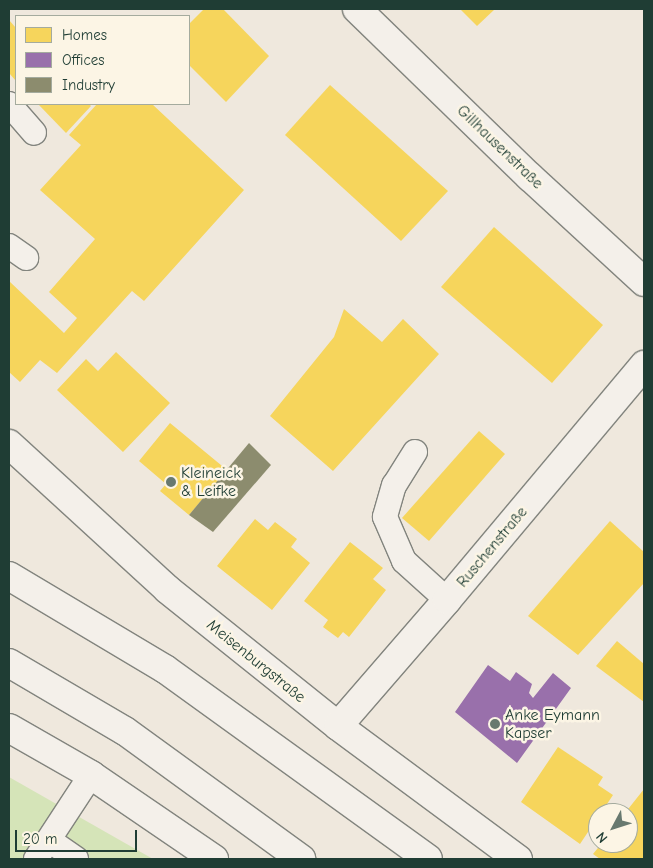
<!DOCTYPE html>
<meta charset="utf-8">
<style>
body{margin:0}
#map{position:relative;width:653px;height:868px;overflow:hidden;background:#efe8dd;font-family:"Comic Neue",sans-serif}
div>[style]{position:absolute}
.green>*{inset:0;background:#d5e4b8}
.homes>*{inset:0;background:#f6d55c}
.offices>*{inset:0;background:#9970ab}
.industry>*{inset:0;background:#8c8c6e}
.roads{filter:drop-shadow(1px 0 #82847e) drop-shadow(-1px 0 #82847e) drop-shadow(0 1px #82847e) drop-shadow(0 -1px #82847e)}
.service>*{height:24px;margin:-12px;padding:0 12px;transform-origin:12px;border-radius:12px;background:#f4f0ea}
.minor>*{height:28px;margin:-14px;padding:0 14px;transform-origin:14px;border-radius:14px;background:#f4f0ea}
.secondary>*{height:28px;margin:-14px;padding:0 14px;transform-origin:14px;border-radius:14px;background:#f4f0ea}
.dots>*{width:14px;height:14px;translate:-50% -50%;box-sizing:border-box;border:2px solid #fcf5e5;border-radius:50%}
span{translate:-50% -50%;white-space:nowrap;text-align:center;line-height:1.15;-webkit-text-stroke:5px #fcf5e5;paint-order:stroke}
.street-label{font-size:16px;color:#1f3d34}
.poi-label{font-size:16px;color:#1f3d34}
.left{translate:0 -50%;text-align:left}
.frame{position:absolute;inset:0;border:10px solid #1f3d34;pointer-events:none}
.legend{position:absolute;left:15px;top:15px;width:175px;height:90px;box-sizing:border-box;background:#fcf5e5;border:1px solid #a4ab9e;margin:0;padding:6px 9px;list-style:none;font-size:15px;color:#1f3d34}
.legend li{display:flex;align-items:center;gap:10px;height:25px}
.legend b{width:25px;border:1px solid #a4ab9e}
.north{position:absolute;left:588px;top:803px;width:50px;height:50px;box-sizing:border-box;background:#fcf5e5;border:1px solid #a4ab9e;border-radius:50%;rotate:230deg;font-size:14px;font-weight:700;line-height:20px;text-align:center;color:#1f3d34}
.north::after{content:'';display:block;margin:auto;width:18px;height:22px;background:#68796f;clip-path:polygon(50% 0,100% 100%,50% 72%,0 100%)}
.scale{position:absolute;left:15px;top:830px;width:122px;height:22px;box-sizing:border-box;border:2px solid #1f3d34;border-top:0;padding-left:6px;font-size:15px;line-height:18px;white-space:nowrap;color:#1f3d34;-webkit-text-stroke:4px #fcf5e5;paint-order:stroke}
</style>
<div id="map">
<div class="green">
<div style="clip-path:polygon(9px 777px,153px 859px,9px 859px)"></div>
</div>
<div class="homes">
<div style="clip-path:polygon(204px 9px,223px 9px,269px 56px,226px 102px,189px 65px,189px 24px)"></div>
<div style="clip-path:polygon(460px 9px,495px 9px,477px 26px)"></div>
<div style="clip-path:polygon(9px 20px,16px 28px,16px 81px,9px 73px)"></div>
<div style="clip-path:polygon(330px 85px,448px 191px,401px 241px,285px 135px)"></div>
<div style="clip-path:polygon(38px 104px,89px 104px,91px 106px,66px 133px)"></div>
<div style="clip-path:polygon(97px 104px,152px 104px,244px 190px,144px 301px,132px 291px,57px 373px,40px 360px,20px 382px,9px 372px,9px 281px,64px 333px,77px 318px,49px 292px,95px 239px,40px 190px,81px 145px,69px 135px)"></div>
<div style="clip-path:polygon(494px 227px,603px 325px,552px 383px,441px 287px)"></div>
<div style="clip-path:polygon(344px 309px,382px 342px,403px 319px,439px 354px,333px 471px,270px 416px,334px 337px)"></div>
<div style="clip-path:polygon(116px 352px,170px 403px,123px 452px,57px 390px,86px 359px,98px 371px)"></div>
<div style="clip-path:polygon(170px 423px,227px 470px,189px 515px,160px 491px,166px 484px,139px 461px)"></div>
<div style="clip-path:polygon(479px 431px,505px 454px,429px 541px,402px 518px)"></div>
<div style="clip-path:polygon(255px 519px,268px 530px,275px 522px,297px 539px,291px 547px,310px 563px,272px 610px,217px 566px)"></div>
<div style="clip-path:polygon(610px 521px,644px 552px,644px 583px,578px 655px,528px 616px)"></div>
<div style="clip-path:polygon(350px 542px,383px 568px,373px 579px,386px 590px,349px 637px,343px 632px,338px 638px,323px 627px,328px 620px,304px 601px)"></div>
<div style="clip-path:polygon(617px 641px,644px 664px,644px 702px,596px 666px)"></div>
<div style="clip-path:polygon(558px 747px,603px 777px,598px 785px,613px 795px,601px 813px,598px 813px,598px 817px,580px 844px,521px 802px)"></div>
<div style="clip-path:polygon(644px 789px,644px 859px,600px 859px,593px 854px,602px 843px,628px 843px,628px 813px,625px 813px)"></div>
</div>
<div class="offices">
<div style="clip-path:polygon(488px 665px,510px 681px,516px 672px,532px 684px,529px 693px,533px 698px,553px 673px,571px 688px,517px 763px,455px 712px)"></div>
</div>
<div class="industry">
<div style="clip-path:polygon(249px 443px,271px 465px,213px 532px,189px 515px)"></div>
</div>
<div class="roads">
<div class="service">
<div style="left:9px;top:104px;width:38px;rotate:49deg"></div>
<div style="left:9px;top:246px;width:21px;rotate:35deg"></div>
<div style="left:415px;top:452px;width:39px;rotate:122deg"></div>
<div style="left:394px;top:485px;width:33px;rotate:106deg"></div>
<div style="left:385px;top:517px;width:48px;rotate:66.6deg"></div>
<div style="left:404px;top:561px;width:58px;rotate:42.2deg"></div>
<div style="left:49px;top:840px;width:33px;rotate:35deg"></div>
<div style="left:36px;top:859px;width:100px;rotate:-56.8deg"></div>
</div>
<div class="minor">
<div style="left:357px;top:9px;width:241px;rotate:44.2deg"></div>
<div style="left:530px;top:177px;width:155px;rotate:42.6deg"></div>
<div style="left:9px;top:444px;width:214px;rotate:42.5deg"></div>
<div style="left:167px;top:589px;width:219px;rotate:38.7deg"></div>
<div style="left:338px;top:726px;width:224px;rotate:36.5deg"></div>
<div style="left:338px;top:726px;width:167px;rotate:-49.1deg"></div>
<div style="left:447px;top:600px;width:307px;rotate:-50deg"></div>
<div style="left:9px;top:728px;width:95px;rotate:29.8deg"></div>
<div style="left:91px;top:775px;width:149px;rotate:34.3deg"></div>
</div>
<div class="secondary">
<div style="left:9px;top:576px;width:182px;rotate:30.8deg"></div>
<div style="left:165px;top:669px;width:324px;rotate:35.8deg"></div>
<div style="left:9px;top:663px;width:134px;rotate:30.4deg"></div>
<div style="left:125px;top:731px;width:218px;rotate:36deg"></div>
</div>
</div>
<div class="dots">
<div style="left:171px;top:482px;background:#68796f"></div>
<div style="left:495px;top:724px;background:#68796f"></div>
</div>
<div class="street-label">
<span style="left:500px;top:147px;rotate:44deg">Gillhausenstraße</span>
<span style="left:492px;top:547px;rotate:-50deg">Ruschenstraße</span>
<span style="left:256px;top:661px;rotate:39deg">Meisenburgstraße</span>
</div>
<div class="poi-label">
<span class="left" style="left:181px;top:482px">Kleineick<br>&amp; Leifke</span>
<span class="left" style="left:505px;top:724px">Anke Eymann<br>Kapser</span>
</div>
<div class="frame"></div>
<ul class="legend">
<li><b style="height:14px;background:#f6d55c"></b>Homes</li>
<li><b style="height:14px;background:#9970ab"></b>Offices</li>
<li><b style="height:14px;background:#8c8c6e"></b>Industry</li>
</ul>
<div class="north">N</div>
<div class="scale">20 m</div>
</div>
